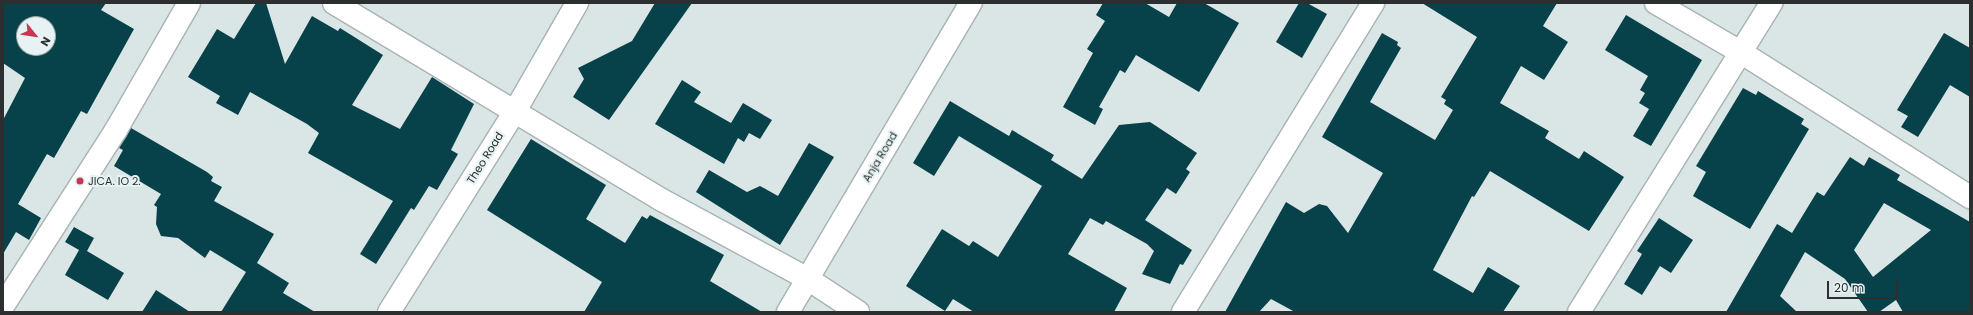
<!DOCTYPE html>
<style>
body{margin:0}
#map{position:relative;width:1973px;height:315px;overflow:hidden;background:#dae5e6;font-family:Poppins,sans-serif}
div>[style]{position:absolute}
.building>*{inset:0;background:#07424a}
.roads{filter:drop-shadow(1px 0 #a8b2b4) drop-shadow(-1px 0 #a8b2b4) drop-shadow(0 1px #a8b2b4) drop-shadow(0 -1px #a8b2b4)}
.minor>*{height:22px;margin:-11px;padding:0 11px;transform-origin:11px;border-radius:11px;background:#fff}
.dots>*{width:11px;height:11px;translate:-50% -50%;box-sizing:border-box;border:2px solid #e7f2f4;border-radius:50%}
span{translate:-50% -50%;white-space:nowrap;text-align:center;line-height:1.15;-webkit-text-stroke:4px #e7f2f4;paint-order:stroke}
.street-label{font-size:11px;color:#2b2f30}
.poi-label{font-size:11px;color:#2b2f30}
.left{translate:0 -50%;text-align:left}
.frame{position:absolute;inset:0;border:4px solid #2b2f30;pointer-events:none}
.north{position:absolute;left:16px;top:16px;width:40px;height:40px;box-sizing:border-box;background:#e7f2f4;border:1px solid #9ca4a6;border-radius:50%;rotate:120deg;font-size:11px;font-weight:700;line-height:16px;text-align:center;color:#2b2f30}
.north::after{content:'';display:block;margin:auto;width:14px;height:18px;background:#c93850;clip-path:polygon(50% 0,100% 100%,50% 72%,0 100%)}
.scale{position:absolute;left:1827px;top:281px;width:71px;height:18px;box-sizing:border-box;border:2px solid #2b2f30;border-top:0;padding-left:5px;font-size:12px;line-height:14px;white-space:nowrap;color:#2b2f30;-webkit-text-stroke:3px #e7f2f4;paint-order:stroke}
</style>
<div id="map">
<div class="building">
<div style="clip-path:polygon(evenodd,3px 3px,106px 3px,101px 10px,134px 29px,87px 114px,81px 111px,54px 158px,47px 154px,18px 204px,41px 218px,29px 240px,16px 232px,3px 254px,3px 120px,25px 78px,3px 63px,3px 3px,24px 24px,48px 24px,48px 48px,24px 48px,24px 24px)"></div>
<div style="clip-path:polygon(256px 3px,266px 3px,285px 64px,312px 16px,338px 31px,340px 28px,383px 55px,352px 105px,400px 129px,432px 77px,474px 104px,451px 150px,458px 154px,437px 190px,429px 186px,414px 210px,411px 208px,376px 264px,360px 254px,393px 201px,308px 153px,319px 133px,307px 124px,250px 92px,238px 115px,216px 103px,220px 96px,188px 77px,217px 29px,234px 39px)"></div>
<div style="clip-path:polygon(655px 3px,692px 3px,609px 120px,573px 97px,584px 79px,578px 68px,632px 41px)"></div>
<div style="clip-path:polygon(1103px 3px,1145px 3px,1169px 17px,1177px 3px,1204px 3px,1239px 23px,1199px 92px,1136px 55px,1125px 73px,1120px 70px,1099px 107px,1103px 109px,1095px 125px,1063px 107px,1093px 53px,1087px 49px,1105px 21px,1096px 15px)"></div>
<div style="clip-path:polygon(1299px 3px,1307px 3px,1327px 14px,1302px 58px,1276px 42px)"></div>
<div style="clip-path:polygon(1422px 3px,1557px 3px,1543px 26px,1568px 42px,1544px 80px,1521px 66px,1500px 103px,1549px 131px,1545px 138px,1579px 159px,1584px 151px,1624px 177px,1589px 231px,1490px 171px,1474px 197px,1472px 196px,1433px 270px,1473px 293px,1488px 267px,1520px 286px,1503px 312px,1295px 312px,1271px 299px,1259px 312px,1225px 312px,1286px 202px,1304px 213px,1319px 204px,1327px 206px,1348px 233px,1383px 173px,1322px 137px,1382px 33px,1398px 42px,1397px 45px,1401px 48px,1370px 102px,1435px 140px,1453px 110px,1444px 104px,1446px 100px,1441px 97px,1477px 37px)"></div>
<div style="clip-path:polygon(1626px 15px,1702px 60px,1651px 146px,1633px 136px,1649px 109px,1639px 103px,1645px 93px,1640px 90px,1648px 76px,1605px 50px)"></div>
<div style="clip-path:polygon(1944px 33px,1970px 48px,1970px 97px,1950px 85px,1918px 137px,1901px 127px,1908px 116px,1897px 110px)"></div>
<div style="clip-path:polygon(682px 80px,701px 92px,694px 102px,731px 123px,743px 103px,772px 120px,760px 139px,749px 133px,744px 142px,738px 138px,724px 164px,655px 124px)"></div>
<div style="clip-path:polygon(1743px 88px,1756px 95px,1758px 91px,1804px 119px,1801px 124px,1809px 129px,1750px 229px,1693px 196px,1706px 172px,1696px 166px)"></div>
<div style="clip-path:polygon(950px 101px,1009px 136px,1012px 130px,1054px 155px,1051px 160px,1082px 179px,1119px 125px,1150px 122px,1197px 153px,1186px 169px,1190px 172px,1176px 194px,1167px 188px,1145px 220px,1192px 250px,1183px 265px,1180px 264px,1170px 284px,1142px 274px,1154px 251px,1147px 244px,1106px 221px,1103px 225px,1090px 218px,1068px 254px,1127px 288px,1114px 312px,974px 312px,953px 299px,945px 311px,906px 286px,942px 229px,969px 246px,973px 241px,998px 257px,1042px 186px,959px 136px,934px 176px,913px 163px)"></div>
<div style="clip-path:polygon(131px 128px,207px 172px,213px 177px,211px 181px,222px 187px,214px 201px,274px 234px,257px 263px,289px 283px,283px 293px,315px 312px,221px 312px,246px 272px,210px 250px,205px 258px,178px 238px,161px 236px,156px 224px,157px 207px,154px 205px,161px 194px,114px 166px,123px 150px,119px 148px)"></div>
<div style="clip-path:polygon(531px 139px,606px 185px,586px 219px,625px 243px,642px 216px,647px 219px,650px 215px,724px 255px,710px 281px,762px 312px,584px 312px,602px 282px,487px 210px)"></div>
<div style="clip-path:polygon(809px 143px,834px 157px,780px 245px,696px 192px,709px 170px,747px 192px,760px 186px,778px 196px)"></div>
<div style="clip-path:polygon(evenodd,1850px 157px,1864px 166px,1869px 157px,1900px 175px,1897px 180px,1970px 222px,1970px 312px,1903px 312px,1896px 300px,1879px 312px,1868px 312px,1845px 279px,1805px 252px,1780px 296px,1797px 312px,1726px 312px,1777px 224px,1792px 233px,1817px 192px,1824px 196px,1850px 157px,1884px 203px,1931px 230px,1873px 277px,1854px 250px,1884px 203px)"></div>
<div style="clip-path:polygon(1659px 218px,1693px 240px,1671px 273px,1660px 266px,1642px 295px,1624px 284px,1642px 254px,1637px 251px)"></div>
<div style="clip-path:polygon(74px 227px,94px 238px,87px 251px,124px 273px,108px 300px,65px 275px,79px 250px,65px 242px)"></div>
<div style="clip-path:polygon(156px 290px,190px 312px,142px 312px)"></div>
</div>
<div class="roads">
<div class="minor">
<div style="left:334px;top:3px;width:380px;rotate:31deg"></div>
<div style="left:660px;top:199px;width:168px;rotate:28.4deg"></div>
<div style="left:808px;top:279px;width:60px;rotate:33.4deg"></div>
<div style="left:1656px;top:3px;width:99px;rotate:30.2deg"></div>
<div style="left:1742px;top:53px;width:270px;rotate:32.3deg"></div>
<div style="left:3px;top:306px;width:209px;rotate:-57.3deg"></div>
<div style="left:116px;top:130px;width:146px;rotate:-60.1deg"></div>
<div style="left:389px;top:312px;width:237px;rotate:-57.9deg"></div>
<div style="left:515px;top:111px;width:125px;rotate:-60.1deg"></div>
<div style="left:788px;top:312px;width:359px;rotate:-59.4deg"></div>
<div style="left:1183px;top:312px;width:363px;rotate:-58.4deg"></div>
<div style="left:1579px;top:312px;width:364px;rotate:-58.1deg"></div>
</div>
</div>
<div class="dots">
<div style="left:80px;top:181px;background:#c93850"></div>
</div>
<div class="street-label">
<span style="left:880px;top:157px;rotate:-59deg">Anja Road</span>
<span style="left:485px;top:158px;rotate:-58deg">Theo Road</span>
</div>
<div class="poi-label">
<span class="left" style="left:88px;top:181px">JICA. IO 2.</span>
</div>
<div class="frame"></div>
<div class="north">N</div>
<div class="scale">20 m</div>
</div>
